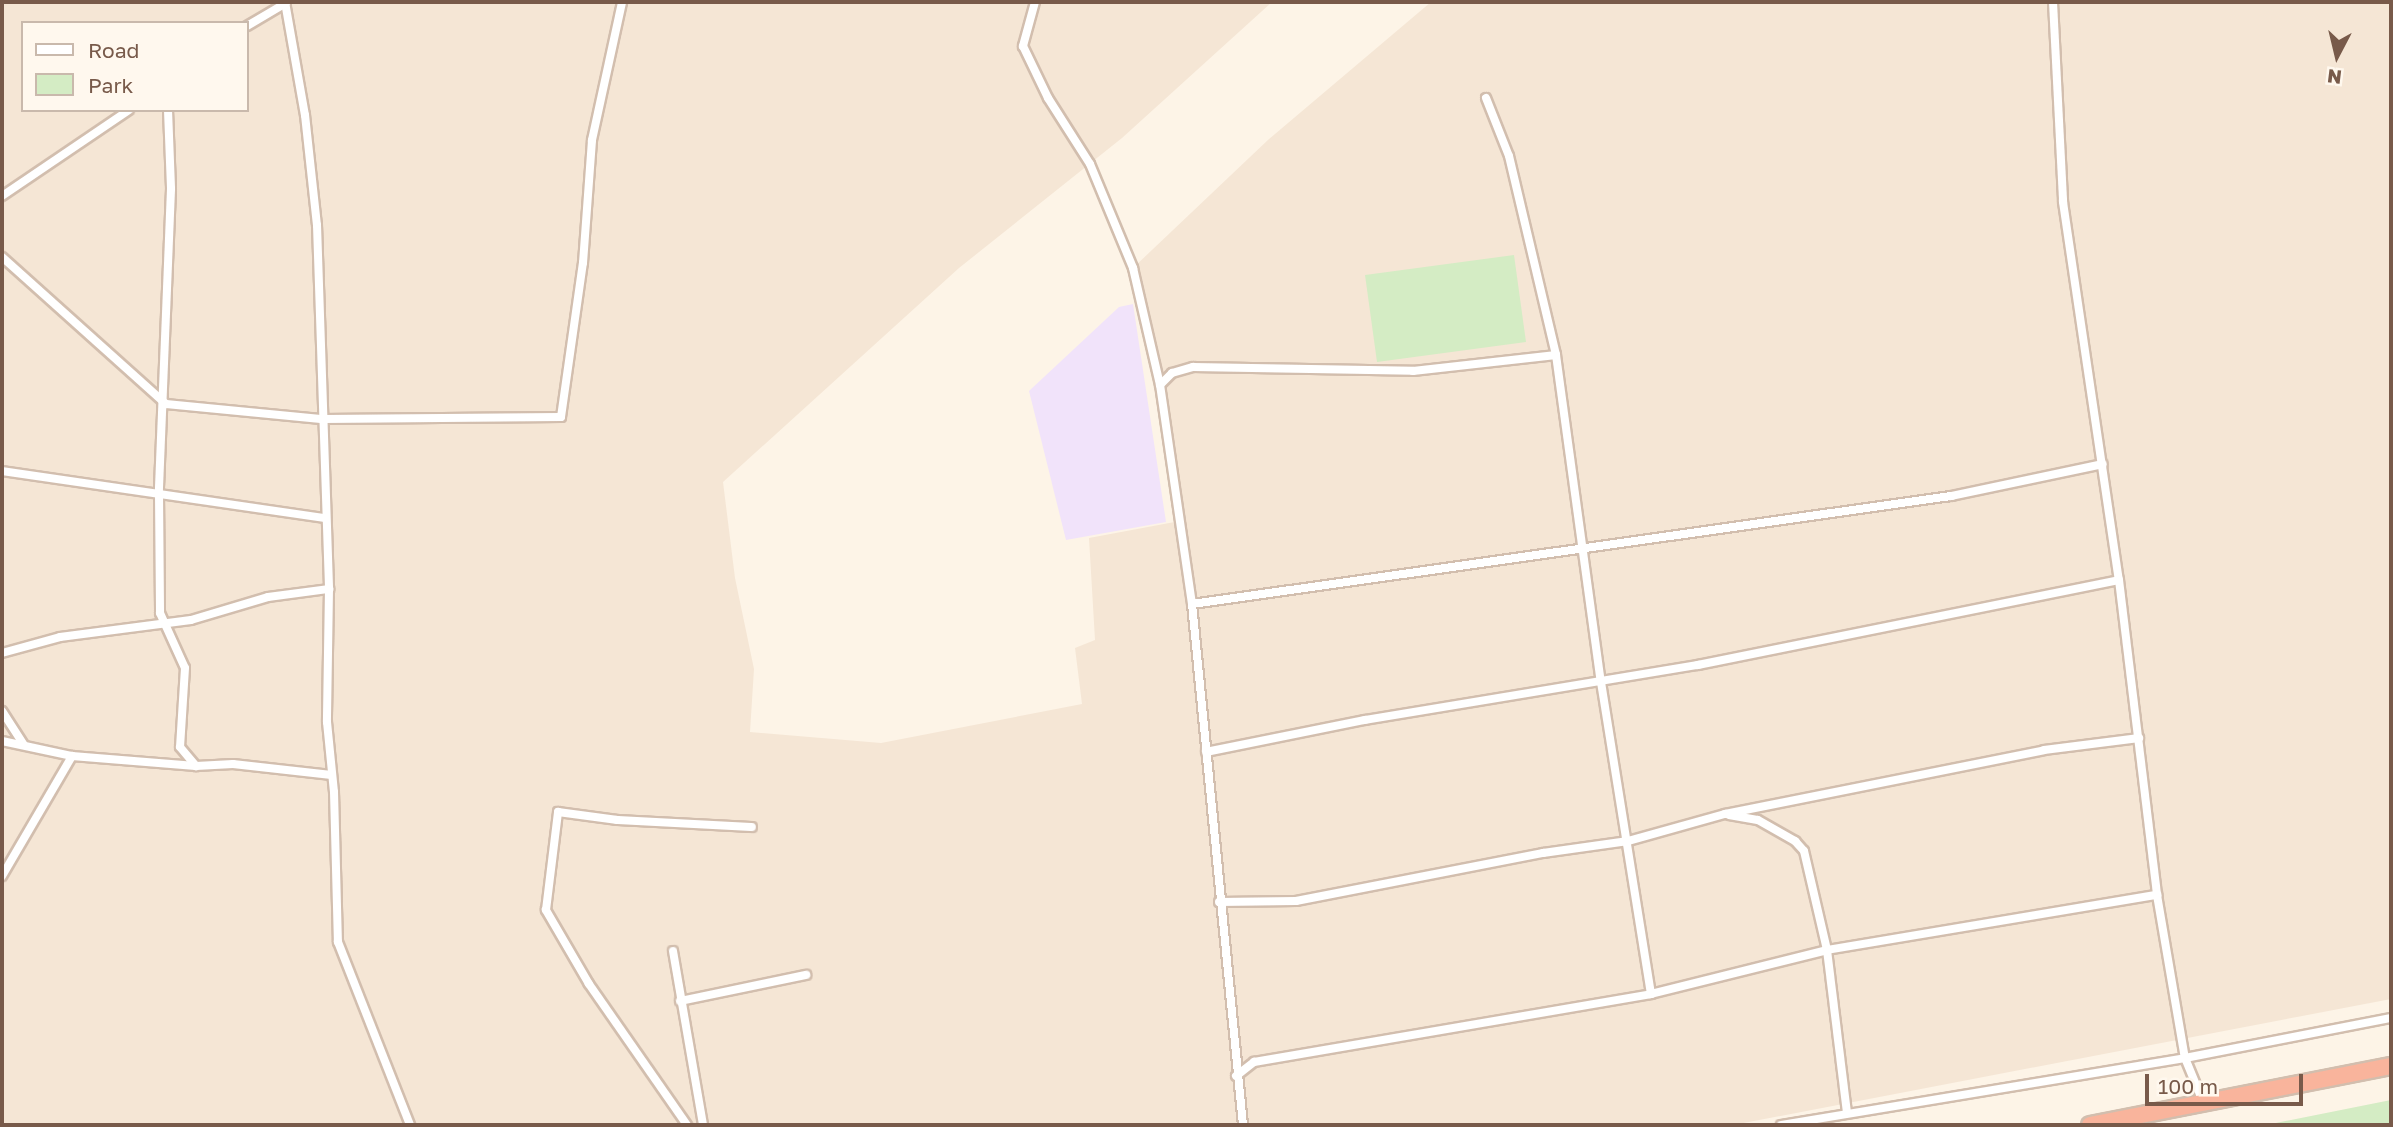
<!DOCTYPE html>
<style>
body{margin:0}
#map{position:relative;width:2393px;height:1127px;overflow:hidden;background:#fdf4e7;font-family:"Golos Text",sans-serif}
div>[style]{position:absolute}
.residential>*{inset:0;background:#f5e6d5}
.education>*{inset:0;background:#f1e3fa}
.green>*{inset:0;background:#d4ecc4}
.roads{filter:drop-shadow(2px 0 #d2beae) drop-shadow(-2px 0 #d2beae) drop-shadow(0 2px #d2beae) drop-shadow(0 -2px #d2beae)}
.street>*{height:8px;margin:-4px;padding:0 4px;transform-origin:4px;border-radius:4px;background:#fff}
.highway>*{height:16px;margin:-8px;padding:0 8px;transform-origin:8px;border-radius:8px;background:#f9b49c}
span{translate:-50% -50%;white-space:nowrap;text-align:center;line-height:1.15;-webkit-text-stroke:6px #fff8ee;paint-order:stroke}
.frame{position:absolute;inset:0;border:4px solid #785a4a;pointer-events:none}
.legend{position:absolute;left:21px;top:21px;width:228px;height:91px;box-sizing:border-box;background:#fff8ee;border:2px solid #c9b9ac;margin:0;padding:9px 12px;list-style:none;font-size:21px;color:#785a4a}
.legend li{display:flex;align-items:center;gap:14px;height:35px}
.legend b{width:35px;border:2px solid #c9b9ac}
.north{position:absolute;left:2302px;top:21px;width:70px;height:70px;-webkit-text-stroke:5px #fff8ee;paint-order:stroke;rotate:187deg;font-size:19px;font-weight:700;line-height:28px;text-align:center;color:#785a4a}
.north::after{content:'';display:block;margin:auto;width:24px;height:32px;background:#785a4a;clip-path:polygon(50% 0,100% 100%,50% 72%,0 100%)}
.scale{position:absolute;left:2145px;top:1074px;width:158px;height:32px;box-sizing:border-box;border:4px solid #785a4a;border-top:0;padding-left:9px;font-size:21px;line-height:24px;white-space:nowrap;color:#785a4a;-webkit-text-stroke:5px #fff8ee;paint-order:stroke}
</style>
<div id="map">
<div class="residential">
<div style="clip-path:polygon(evenodd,2px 2px,1272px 2px,1122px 138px,959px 268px,723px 482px,735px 578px,754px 669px,750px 732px,881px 743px,1082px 704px,1075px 648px,1095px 640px,1089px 538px,1180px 521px,1169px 442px,1133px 268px,1269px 139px,1431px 2px,2391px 2px,2391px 999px,1733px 1125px,2px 1125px,2px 2px,23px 23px,247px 23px,247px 110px,23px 110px,23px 23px)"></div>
</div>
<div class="education">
<div style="clip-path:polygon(1133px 304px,1166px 522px,1066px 540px,1029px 391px,1119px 307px)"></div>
</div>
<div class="green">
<div style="clip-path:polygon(1514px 255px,1526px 342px,1377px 362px,1365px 275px)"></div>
<div style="clip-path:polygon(2391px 1100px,2391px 1125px,2266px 1125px)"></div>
</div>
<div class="roads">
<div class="street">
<div style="left:285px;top:2px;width:115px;rotate:80deg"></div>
<div style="left:305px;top:115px;width:111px;rotate:83.8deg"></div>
<div style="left:317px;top:225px;width:364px;rotate:88.1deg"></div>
<div style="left:329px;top:589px;width:133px;rotate:90.9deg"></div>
<div style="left:327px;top:722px;width:70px;rotate:84.3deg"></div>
<div style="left:334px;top:792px;width:150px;rotate:88.5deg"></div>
<div style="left:338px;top:942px;width:197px;rotate:68.5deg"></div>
<div style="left:1035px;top:2px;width:46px;rotate:105.3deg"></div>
<div style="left:1023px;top:46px;width:58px;rotate:64.3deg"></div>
<div style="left:1048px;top:98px;width:78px;rotate:57.5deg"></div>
<div style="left:1090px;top:164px;width:113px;rotate:67.5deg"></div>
<div style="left:1133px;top:268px;width:120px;rotate:77deg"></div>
<div style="left:2053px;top:2px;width:200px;rotate:87.1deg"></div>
<div style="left:2063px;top:202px;width:382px;rotate:81.6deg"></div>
<div style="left:2119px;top:580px;width:317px;rotate:83.1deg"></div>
<div style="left:2157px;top:895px;width:165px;rotate:80.3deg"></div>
<div style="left:2185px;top:1058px;width:50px;rotate:67.6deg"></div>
<div style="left:247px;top:26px;width:45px;rotate:-30.5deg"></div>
<div style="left:1486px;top:98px;width:62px;rotate:68.4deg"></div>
<div style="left:1509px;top:156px;width:204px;rotate:76.7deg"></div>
<div style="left:1556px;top:355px;width:330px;rotate:82.2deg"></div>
<div style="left:1601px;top:682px;width:316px;rotate:80.9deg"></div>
<div style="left:168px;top:110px;width:79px;rotate:87.8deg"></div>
<div style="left:171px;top:189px;width:305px;rotate:92.3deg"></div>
<div style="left:159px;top:494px;width:119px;rotate:89.5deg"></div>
<div style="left:160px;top:613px;width:60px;rotate:65.6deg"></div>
<div style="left:185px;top:668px;width:79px;rotate:93.6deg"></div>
<div style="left:180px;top:747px;width:25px;rotate:50deg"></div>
<div style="left:2px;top:196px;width:153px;rotate:-34.1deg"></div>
<div style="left:2px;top:257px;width:220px;rotate:41.9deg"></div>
<div style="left:166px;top:404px;width:158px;rotate:5.5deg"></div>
<div style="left:323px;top:419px;width:238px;rotate:-0.5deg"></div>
<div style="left:561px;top:417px;width:156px;rotate:-81.9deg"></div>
<div style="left:583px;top:263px;width:123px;rotate:-85.8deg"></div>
<div style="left:592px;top:140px;width:141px;rotate:-77.7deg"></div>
<div style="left:2px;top:471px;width:326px;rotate:8.3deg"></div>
<div style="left:1192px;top:604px;width:767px;rotate:-8.1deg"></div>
<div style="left:1951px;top:496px;width:155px;rotate:-11.9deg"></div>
<div style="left:2px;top:653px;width:60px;rotate:-15.4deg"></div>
<div style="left:60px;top:637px;width:132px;rotate:-7.4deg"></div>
<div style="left:191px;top:620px;width:80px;rotate:-16.6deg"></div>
<div style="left:268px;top:597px;width:62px;rotate:-7.5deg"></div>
<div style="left:2px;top:711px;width:40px;rotate:57.1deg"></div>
<div style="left:2px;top:741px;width:72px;rotate:12.1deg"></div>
<div style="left:72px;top:756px;width:124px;rotate:4.6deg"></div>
<div style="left:196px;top:766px;width:37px;rotate:-3deg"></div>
<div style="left:233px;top:764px;width:99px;rotate:6.4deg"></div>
<div style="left:1206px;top:752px;width:162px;rotate:-11.4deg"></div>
<div style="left:1365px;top:720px;width:338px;rotate:-9.4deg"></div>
<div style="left:1698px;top:665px;width:429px;rotate:-11.4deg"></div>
<div style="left:1729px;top:815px;width:29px;rotate:10deg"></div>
<div style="left:1758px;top:820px;width:43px;rotate:29.6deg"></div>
<div style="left:1795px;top:841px;width:13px;rotate:48deg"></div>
<div style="left:1804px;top:851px;width:102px;rotate:76.9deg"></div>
<div style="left:1827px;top:950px;width:164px;rotate:83deg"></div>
<div style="left:2px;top:876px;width:139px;rotate:-59.7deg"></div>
<div style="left:1219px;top:902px;width:77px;rotate:-0.7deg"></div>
<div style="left:1296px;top:901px;width:252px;rotate:-11deg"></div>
<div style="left:1543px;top:853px;width:86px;rotate:-8deg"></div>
<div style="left:1628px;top:841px;width:101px;rotate:-15.6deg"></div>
<div style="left:1725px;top:814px;width:325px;rotate:-11.3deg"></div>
<div style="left:2044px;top:750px;width:96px;rotate:-7.2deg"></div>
<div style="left:673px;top:951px;width:177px;rotate:80.2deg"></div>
<div style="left:680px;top:1001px;width:129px;rotate:-11.7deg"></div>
<div style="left:1236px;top:1076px;width:23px;rotate:-38deg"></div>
<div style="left:1254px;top:1062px;width:403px;rotate:-9.7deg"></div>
<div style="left:1651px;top:994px;width:181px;rotate:-14deg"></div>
<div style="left:1827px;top:950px;width:335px;rotate:-9.5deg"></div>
<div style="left:687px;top:1125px;width:172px;rotate:-124.8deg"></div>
<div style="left:589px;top:984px;width:86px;rotate:-120.2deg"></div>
<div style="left:546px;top:910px;width:99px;rotate:-83deg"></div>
<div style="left:558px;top:812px;width:60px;rotate:7.7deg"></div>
<div style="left:617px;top:820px;width:135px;rotate:3deg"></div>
<div style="left:1243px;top:1125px;width:523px;rotate:-95.59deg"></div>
<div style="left:1192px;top:604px;width:221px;rotate:-98.3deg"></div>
<div style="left:1160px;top:385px;width:17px;rotate:-45deg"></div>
<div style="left:1172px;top:373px;width:22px;rotate:-16deg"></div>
<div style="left:1193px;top:367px;width:220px;rotate:1deg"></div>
<div style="left:1413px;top:371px;width:144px;rotate:-6.4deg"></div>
<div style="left:1781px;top:1125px;width:410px;rotate:-9.4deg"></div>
<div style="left:2185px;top:1058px;width:210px;rotate:-11deg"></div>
</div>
<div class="highway">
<div style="left:2090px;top:1125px;width:307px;rotate:-11.1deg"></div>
</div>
</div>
<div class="frame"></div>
<ul class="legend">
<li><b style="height:9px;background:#fff"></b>Road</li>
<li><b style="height:19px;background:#d4ecc4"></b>Park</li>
</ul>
<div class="north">N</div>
<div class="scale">100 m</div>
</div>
